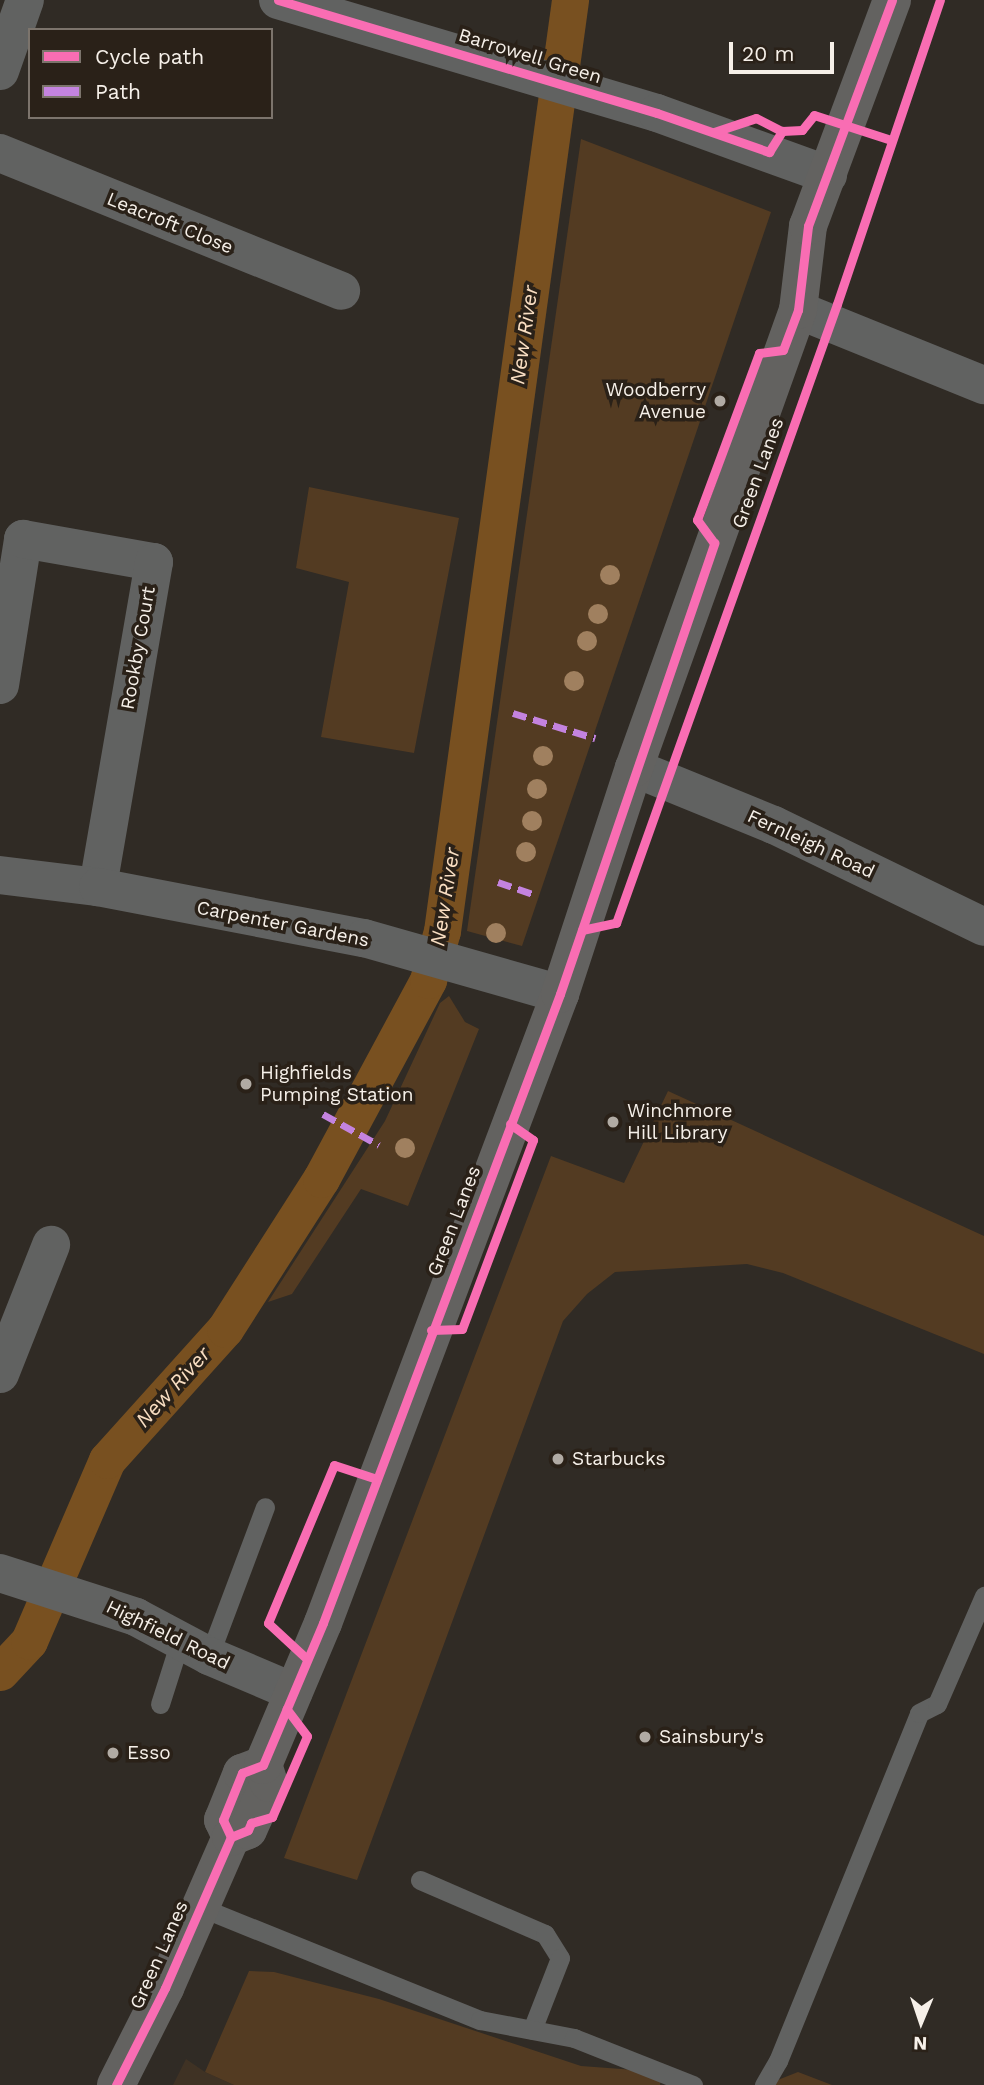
<!DOCTYPE html>
<style>
body{margin:0}
#map{position:relative;width:984px;height:2085px;overflow:hidden;background:#302b25;font-family:"Work Sans",sans-serif}
div>[style]{position:absolute}
.built>*{inset:0;background:#3f3224}
.green>*{inset:0;background:#533b22}
.canal>*{height:37px;margin:-18.5px;padding:0 18.5px;transform-origin:18.5px;border-radius:18.5px;background:#785020}
.lane>*{height:19px;margin:-9.5px;padding:0 9.5px;transform-origin:9.5px;border-radius:9.5px;background:#616261}
.street>*{height:38px;margin:-19px;padding:0 19px;transform-origin:19px;border-radius:19px;background:#616261}
.primary>*{height:38px;margin:-19px;padding:0 19px;transform-origin:19px;border-radius:19px;background:#636260}
.quiet>*{height:7px;margin-top:-3.5px;transform-origin:0;background:repeating-linear-gradient(90deg,#c483df 0 14px,transparent 0 21px)}
.cycleway>*{height:9px;margin:-4.5px;padding:0 4.5px;transform-origin:4.5px;border-radius:4.5px;background:#f96db3}
.trees>*{width:20px;height:20px;margin:-10px;border-radius:50%;background:#a0805f}
.dots>*{width:19px;height:19px;translate:-50% -50%;box-sizing:border-box;border:4px solid #2a2118;border-radius:50%}
span{translate:-50% -50%;white-space:nowrap;text-align:center;line-height:1.15;-webkit-text-stroke:7px #2a2118;paint-order:stroke}
.street-label{font-size:19px;color:#f6f0e9}
.poi-label{font-size:19px;color:#f6f0e9}
.right{translate:-100% -50%;text-align:right}
.left{translate:0 -50%;text-align:left}
.water-label{font-size:21px;color:#f9dec2;font-style:italic}
.legend{position:absolute;left:28px;top:28px;width:245px;height:91px;box-sizing:border-box;background:#2a2118;border:2px solid #7c746c;margin:0;padding:9px 12px;list-style:none;font-size:21px;color:#f6f0e9}
.legend li{display:flex;align-items:center;gap:14px;height:35px}
.legend b{width:35px;border:2px solid #7c746c}
.north{position:absolute;left:886px;top:1987px;width:70px;height:70px;-webkit-text-stroke:5px #2a2118;paint-order:stroke;rotate:182deg;font-size:19px;font-weight:700;line-height:28px;text-align:center;color:#f6f0e9}
.north::after{content:'';display:block;margin:auto;width:24px;height:32px;background:#f6f0e9;clip-path:polygon(50% 0,100% 100%,50% 72%,0 100%)}
.scale{position:absolute;left:729px;top:42px;width:105px;height:32px;box-sizing:border-box;border:4px solid #f6f0e9;border-top:0;padding-left:9px;font-size:21px;line-height:24px;white-space:nowrap;color:#f6f0e9;-webkit-text-stroke:5px #2a2118;paint-order:stroke}
</style>
<div id="map">
<div class="built">
<div style="clip-path:polygon(186px 2059px,205px 2072px,234px 2085px,173px 2085px)"></div>
</div>
<div class="green">
<div style="clip-path:polygon(581px 139px,771px 212px,522px 946px,467px 931px)"></div>
<div style="clip-path:polygon(309px 487px,459px 518px,414px 753px,321px 737px,349px 582px,296px 568px)"></div>
<div style="clip-path:polygon(449px 996px,465px 1022px,479px 1029px,408px 1206px,361px 1189px,292px 1294px,268px 1302px,385px 1121px,440px 1003px)"></div>
<div style="clip-path:polygon(668px 1091px,984px 1236px,984px 1354px,783px 1273px,747px 1264px,615px 1272px,587px 1294px,563px 1321px,357px 1880px,284px 1858px,551px 1156px,624px 1183px)"></div>
<div style="clip-path:polygon(249px 1971px,274px 1972px,379px 1999px,581px 2066px,662px 2072px,660px 2085px,234px 2085px,205px 2072px)"></div>
<div style="clip-path:polygon(798px 2072px,832px 2085px,765px 2085px)"></div>
</div>
<div class="canal">
<div style="left:0;top:1672px;width:42px;rotate:-46.9deg"></div>
<div style="left:29px;top:1641px;width:197px;rotate:-66.7deg"></div>
<div style="left:107px;top:1460px;width:176px;rotate:-48deg"></div>
<div style="left:225px;top:1329px;width:178px;rotate:-57.4deg"></div>
<div style="left:321px;top:1179px;width:226px;rotate:-61.7deg"></div>
<div style="left:428px;top:980px;width:51px;rotate:-74.1deg"></div>
<div style="left:442px;top:931px;width:940px;rotate:-82.17deg"></div>
</div>
<div class="lane">
<div style="left:209px;top:1656px;width:159px;rotate:-69.4deg"></div>
<div style="left:160px;top:1704px;width:66px;rotate:-72.4deg"></div>
<div style="left:420px;top:1880px;width:136px;rotate:23.4deg"></div>
<div style="left:545px;top:1934px;width:28px;rotate:58deg"></div>
<div style="left:560px;top:1958px;width:77px;rotate:111.3deg"></div>
<div style="left:200px;top:1907px;width:302px;rotate:22deg"></div>
<div style="left:480px;top:2020px;width:96px;rotate:10.8deg"></div>
<div style="left:574px;top:2038px;width:128px;rotate:21.6deg"></div>
<div style="left:764px;top:2085px;width:28px;rotate:-60deg"></div>
<div style="left:778px;top:2061px;width:375px;rotate:-67.9deg"></div>
<div style="left:919px;top:1713px;width:20px;rotate:-27deg"></div>
<div style="left:937px;top:1704px;width:118px;rotate:-66.5deg"></div>
</div>
<div class="street">
<div style="left:278px;top:0;width:395px;rotate:16.6deg"></div>
<div style="left:657px;top:113px;width:182px;rotate:19.9deg"></div>
<div style="left:0;top:71px;width:75px;rotate:-70.6deg"></div>
<div style="left:0;top:153px;width:368px;rotate:22deg"></div>
<div style="left:798px;top:310px;width:201px;rotate:22deg"></div>
<div style="left:0;top:685px;width:148px;rotate:-81deg"></div>
<div style="left:23px;top:539px;width:133px;rotate:10deg"></div>
<div style="left:154px;top:562px;width:330px;rotate:99.8deg"></div>
<div style="left:634px;top:768px;width:151px;rotate:22.2deg"></div>
<div style="left:774px;top:825px;width:233px;rotate:25.9deg"></div>
<div style="left:0;top:875px;width:99px;rotate:7deg"></div>
<div style="left:98px;top:887px;width:271px;rotate:10.9deg"></div>
<div style="left:364px;top:938px;width:204px;rotate:15.9deg"></div>
<div style="left:0;top:1374px;width:139px;rotate:-68.4deg"></div>
<div style="left:0;top:1573px;width:143px;rotate:17.9deg"></div>
<div style="left:136px;top:1617px;width:83px;rotate:28.1deg"></div>
<div style="left:209px;top:1656px;width:92px;rotate:23deg"></div>
</div>
<div class="primary">
<div style="left:231px;top:1837px;width:19px;rotate:-115deg"></div>
<div style="left:223px;top:1820px;width:51px;rotate:-68deg"></div>
<div style="left:242px;top:1773px;width:22px;rotate:-21deg"></div>
<div style="left:116px;top:2085px;width:109px;rotate:-63.2deg"></div>
<div style="left:165px;top:1988px;width:165px;rotate:-66.4deg"></div>
<div style="left:231px;top:1837px;width:18px;rotate:-22deg"></div>
<div style="left:248px;top:1830px;width:51px;rotate:-65.9deg"></div>
<div style="left:269px;top:1783px;width:19px;rotate:-108deg"></div>
<div style="left:263px;top:1765px;width:154px;rotate:-67.1deg"></div>
<div style="left:323px;top:1623px;width:672px;rotate:-69.35deg"></div>
<div style="left:560px;top:994px;width:238px;rotate:-71.9deg"></div>
<div style="left:634px;top:768px;width:486px;rotate:-70.3deg"></div>
<div style="left:798px;top:310px;width:85px;rotate:-83.2deg"></div>
<div style="left:808px;top:226px;width:241px;rotate:-69.6deg"></div>
</div>
<div class="quiet">
<div style="left:513px;top:713px;width:86px;rotate:17deg"></div>
<div style="left:498px;top:882px;width:40px;rotate:18.9deg"></div>
<div style="left:323px;top:1114px;width:64px;rotate:29deg"></div>
</div>
<div class="cycleway">
<div style="left:278px;top:0;width:395px;rotate:16.6deg"></div>
<div style="left:657px;top:113px;width:119px;rotate:19.2deg"></div>
<div style="left:769px;top:152px;width:25px;rotate:-58deg"></div>
<div style="left:714px;top:132px;width:44px;rotate:-18.4deg"></div>
<div style="left:756px;top:118px;width:29px;rotate:27deg"></div>
<div style="left:782px;top:131px;width:20px;rotate:-3deg"></div>
<div style="left:802px;top:130px;width:19px;rotate:-51deg"></div>
<div style="left:814px;top:115px;width:81px;rotate:18deg"></div>
<div style="left:582px;top:930px;width:35px;rotate:-12deg"></div>
<div style="left:616px;top:923px;width:657px;rotate:-70.35deg"></div>
<div style="left:837px;top:304px;width:321px;rotate:-71.3deg"></div>
<div style="left:431px;top:1330px;width:31px;rotate:-2deg"></div>
<div style="left:462px;top:1329px;width:202px;rotate:-69.4deg"></div>
<div style="left:533px;top:1140px;width:28px;rotate:-145deg"></div>
<div style="left:307px;top:1659px;width:53px;rotate:-137.3deg"></div>
<div style="left:268px;top:1623px;width:171px;rotate:-67.3deg"></div>
<div style="left:334px;top:1465px;width:45px;rotate:18deg"></div>
<div style="left:231px;top:1837px;width:19px;rotate:-115deg"></div>
<div style="left:223px;top:1820px;width:51px;rotate:-68deg"></div>
<div style="left:242px;top:1773px;width:22px;rotate:-21deg"></div>
<div style="left:263px;top:1765px;width:154px;rotate:-67.1deg"></div>
<div style="left:323px;top:1623px;width:672px;rotate:-69.35deg"></div>
<div style="left:560px;top:994px;width:477px;rotate:-71.1deg"></div>
<div style="left:714px;top:543px;width:29px;rotate:-126deg"></div>
<div style="left:697px;top:520px;width:178px;rotate:-69.6deg"></div>
<div style="left:759px;top:353px;width:24px;rotate:-7deg"></div>
<div style="left:783px;top:350px;width:43px;rotate:-69.4deg"></div>
<div style="left:798px;top:310px;width:85px;rotate:-83.2deg"></div>
<div style="left:808px;top:226px;width:241px;rotate:-69.6deg"></div>
<div style="left:116px;top:2085px;width:109px;rotate:-63.2deg"></div>
<div style="left:165px;top:1988px;width:165px;rotate:-66.4deg"></div>
<div style="left:231px;top:1837px;width:18px;rotate:-22deg"></div>
<div style="left:248px;top:1830px;width:8px;rotate:-67deg"></div>
<div style="left:251px;top:1823px;width:22px;rotate:-16deg"></div>
<div style="left:272px;top:1817px;width:88px;rotate:-66.6deg"></div>
<div style="left:307px;top:1736px;width:34px;rotate:-127deg"></div>
</div>
<div class="trees">
<div style="left:610px;top:575px"></div>
<div style="left:598px;top:614px"></div>
<div style="left:587px;top:641px"></div>
<div style="left:574px;top:681px"></div>
<div style="left:543px;top:756px"></div>
<div style="left:537px;top:789px"></div>
<div style="left:532px;top:821px"></div>
<div style="left:526px;top:852px"></div>
<div style="left:496px;top:933px"></div>
<div style="left:405px;top:1148px"></div>
</div>
<div class="dots">
<div style="left:720px;top:401px;background:#b1aba4"></div>
<div style="left:246px;top:1084px;background:#b1aba4"></div>
<div style="left:613px;top:1122px;background:#b1aba4"></div>
<div style="left:558px;top:1459px;background:#b1aba4"></div>
<div style="left:645px;top:1737px;background:#b1aba4"></div>
<div style="left:113px;top:1753px;background:#b1aba4"></div>
</div>
<div class="street-label">
<span style="left:530px;top:56px;rotate:17deg">Barrowell Green</span>
<span style="left:170px;top:223px;rotate:22deg">Leacroft Close</span>
<span style="left:758px;top:473px;rotate:-70deg">Green Lanes</span>
<span style="left:138px;top:648px;rotate:-80deg">Rookby Court</span>
<span style="left:811px;top:844px;rotate:25deg">Fernleigh Road</span>
<span style="left:283px;top:924px;rotate:11deg">Carpenter Gardens</span>
<span style="left:454px;top:1221px;rotate:-69deg">Green Lanes</span>
<span style="left:168px;top:1635px;rotate:26deg">Highfield Road</span>
<span style="left:159px;top:1955px;rotate:-66deg">Green Lanes</span>
</div>
<div class="poi-label">
<span class="right" style="left:706px;top:401px">Woodberry<br>Avenue</span>
<span class="left" style="left:260px;top:1084px">Highfields<br>Pumping Station</span>
<span class="left" style="left:627px;top:1122px">Winchmore<br>Hill Library</span>
<span class="left" style="left:572px;top:1459px">Starbucks</span>
<span class="left" style="left:659px;top:1737px">Sainsbury's</span>
<span class="left" style="left:127px;top:1753px">Esso</span>
</div>
<div class="water-label">
<span style="left:524px;top:335px;rotate:-82deg">New River</span>
<span style="left:445px;top:897px;rotate:-81deg">New River</span>
<span style="left:173px;top:1387px;rotate:-48deg">New River</span>
</div>
<ul class="legend">
<li><b style="height:9px;background:#f96db3"></b>Cycle path</li>
<li><b style="height:9px;background:#c483df"></b>Path</li>
</ul>
<div class="north">N</div>
<div class="scale">20 m</div>
</div>
